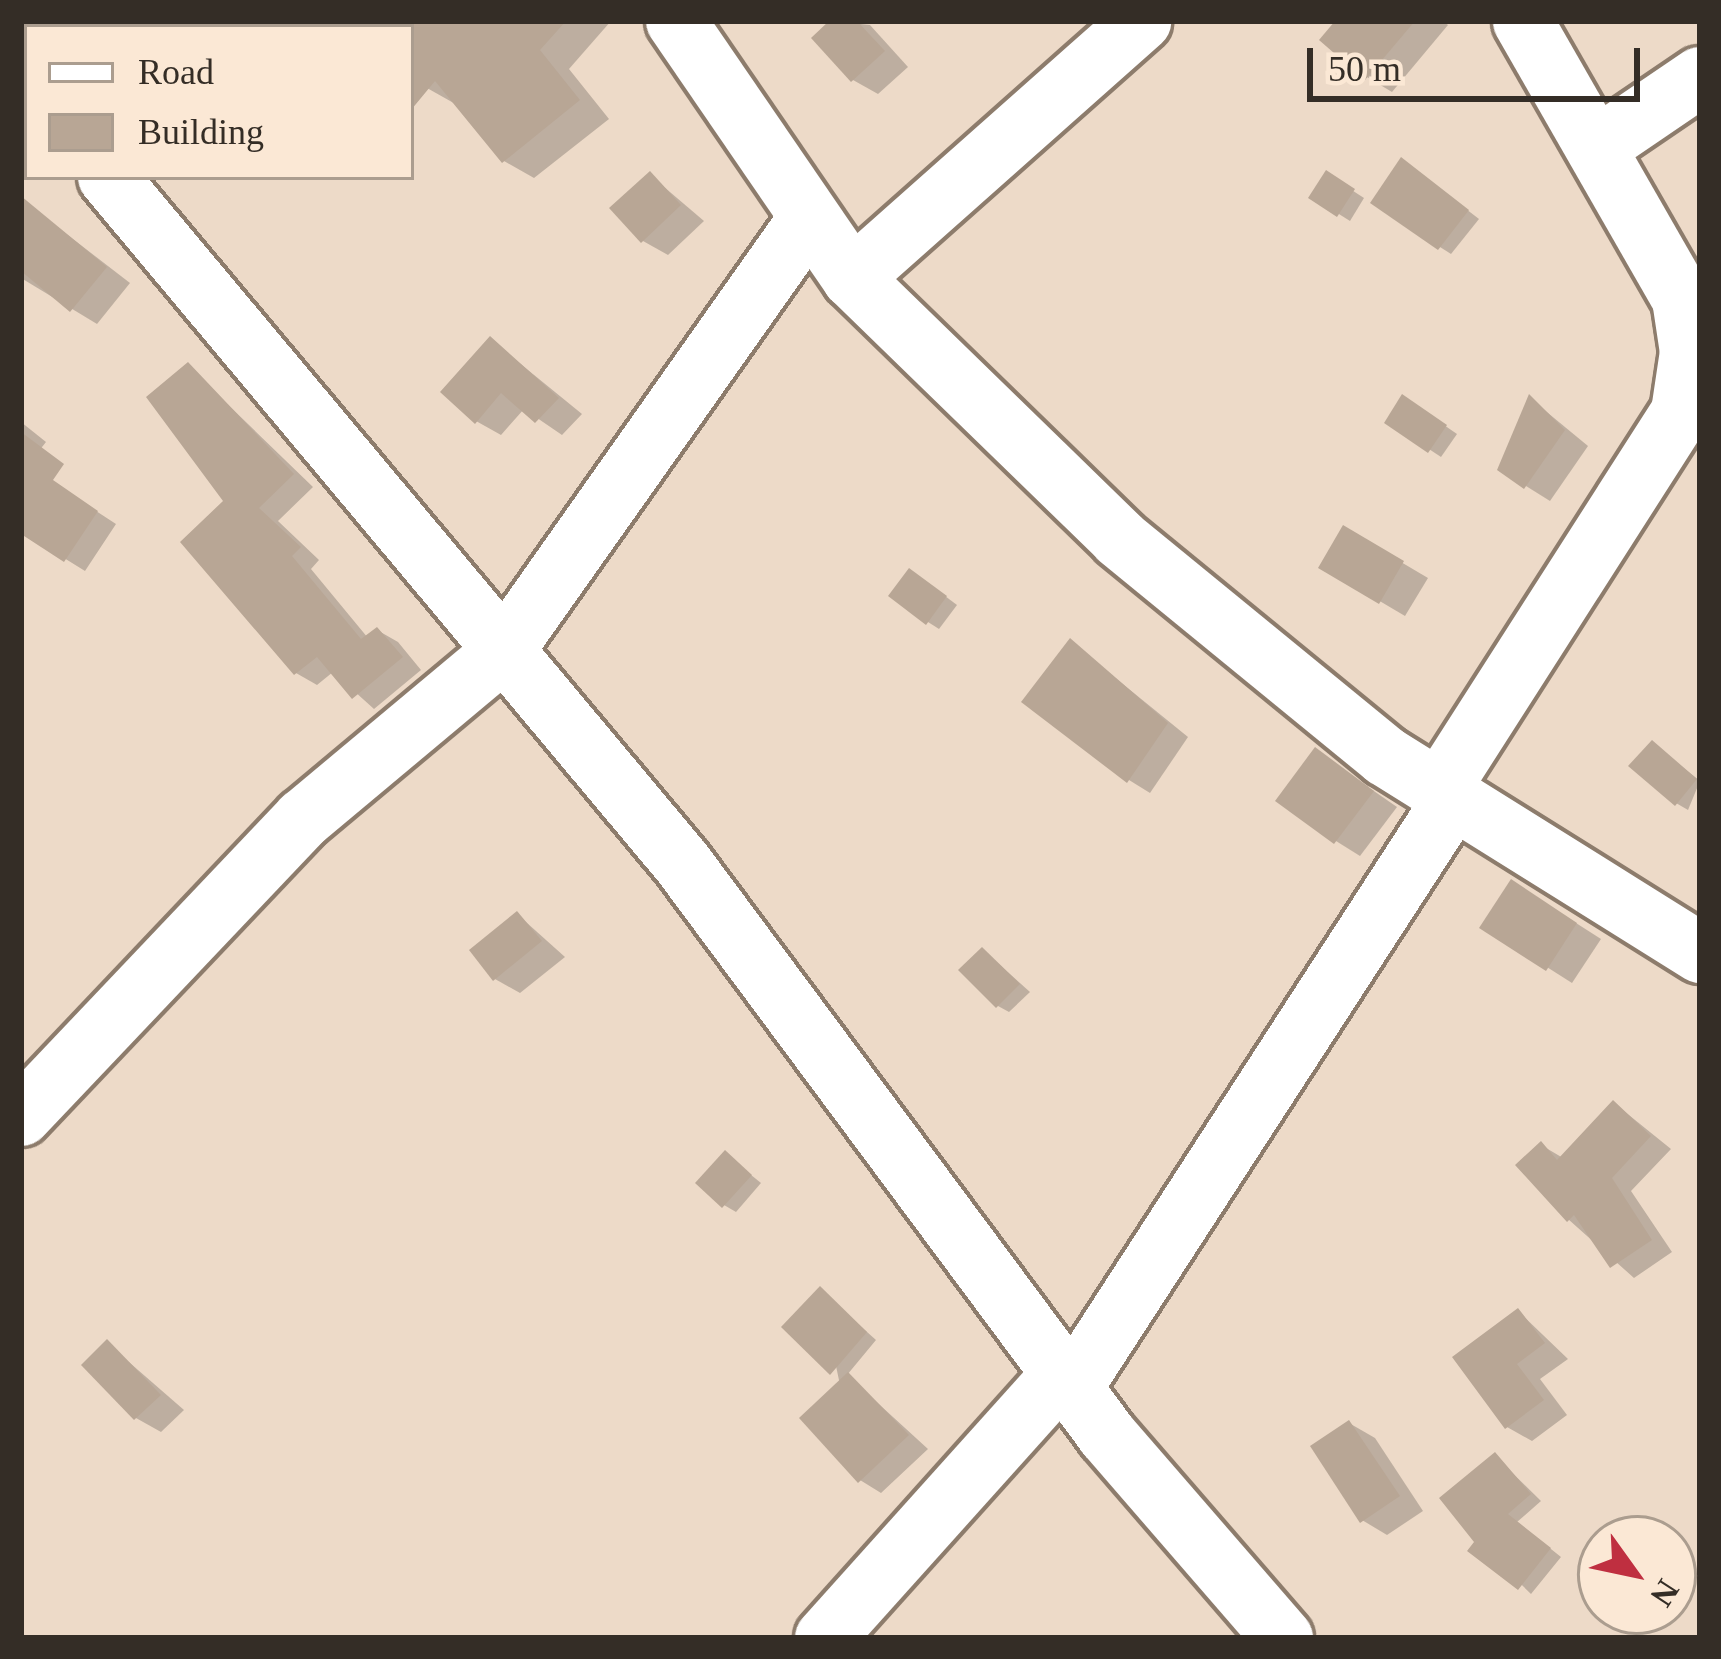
<!DOCTYPE html>
<style>
body{margin:0}
#map{position:relative;width:1721px;height:1659px;overflow:hidden;background:#eddac8;font-family:"Times New Roman",serif}
div>[style]{position:absolute}
.shadow>*{inset:0;background:#0003}
.building>*{inset:0;background:#b8a695}
.roads{filter:drop-shadow(3px 0 #8d7c6c) drop-shadow(-3px 0 #8d7c6c) drop-shadow(0 3px #8d7c6c) drop-shadow(0 -3px #8d7c6c)}
.minor>*{height:60px;margin:-30px;padding:0 30px;transform-origin:30px;border-radius:30px;background:#fff}
span{translate:-50% -50%;white-space:nowrap;text-align:center;line-height:1.15;-webkit-text-stroke:9px #fbe8d5;paint-order:stroke}
.frame{position:absolute;inset:0;border:24px solid #342d26;pointer-events:none}
.legend{position:absolute;left:24px;top:24px;width:390px;height:156px;box-sizing:border-box;background:#fbe8d5;border:3px solid #ab9d8f;margin:0;padding:15px 21px;list-style:none;font-size:36px;color:#342d26}
.legend li{display:flex;align-items:center;gap:24px;height:60px}
.legend b{width:60px;border:3px solid #ab9d8f}
.north{position:absolute;left:1577px;top:1515px;width:120px;height:120px;box-sizing:border-box;background:#fbe8d5;border:3px solid #ab9d8f;border-radius:50%;rotate:123deg;font-size:33px;font-weight:700;line-height:48px;text-align:center;color:#342d26}
.north::after{content:'';display:block;margin:auto;width:42px;height:54px;background:#bf2f40;clip-path:polygon(50% 0,100% 100%,50% 72%,0 100%)}
.scale{position:absolute;left:1307px;top:48px;width:333px;height:54px;box-sizing:border-box;border:6px solid #342d26;border-top:0;padding-left:15px;font-size:36px;line-height:42px;white-space:nowrap;color:#342d26;-webkit-text-stroke:9px #fbe8d5;paint-order:stroke}
</style>
<div id="map">
<div class="shadow">
<div style="clip-path:polygon(611px 21px,569px 69px,609px 119px,534px 178px,504px 161px,459px 106px,411px 79px,411px 27px,346px 25px)"></div>
<div style="clip-path:polygon(834px 21px,870px 25px,908px 67px,878px 94px,853px 80px)"></div>
<div style="clip-path:polygon(1339px 21px,1443px 21px,1448px 25px,1392px 92px,1367px 77px)"></div>
<div style="clip-path:polygon(1413px 168px,1479px 219px,1451px 254px,1440px 247px)"></div>
<div style="clip-path:polygon(1327px 174px,1364px 198px,1350px 221px,1312px 197px)"></div>
<div style="clip-path:polygon(650px 175px,704px 221px,668px 255px,643px 241px)"></div>
<div style="clip-path:polygon(21px 199px,130px 283px,97px 324px,21px 278px)"></div>
<div style="clip-path:polygon(491px 340px,582px 414px,562px 435px,524px 409px,501px 435px,476px 421px)"></div>
<div style="clip-path:polygon(188px 366px,313px 487px,278px 521px,319px 560px,311px 569px,368px 638px,377px 630px,398px 642px,421px 670px,374px 709px,333px 672px,317px 685px,296px 673px)"></div>
<div style="clip-path:polygon(1531px 399px,1588px 446px,1550px 501px,1526px 486px)"></div>
<div style="clip-path:polygon(1415px 405px,1457px 434px,1441px 457px,1388px 422px)"></div>
<div style="clip-path:polygon(21px 422px,46px 442px,27px 466px,116px 524px,85px 571px,35px 540px,21px 504px)"></div>
<div style="clip-path:polygon(1345px 529px,1428px 578px,1405px 616px,1322px 567px)"></div>
<div style="clip-path:polygon(921px 578px,957px 605px,939px 629px,928px 622px)"></div>
<div style="clip-path:polygon(1071px 642px,1188px 737px,1150px 793px,1129px 780px)"></div>
<div style="clip-path:polygon(1652px 743px,1700px 781px,1688px 810px,1676px 803px)"></div>
<div style="clip-path:polygon(1316px 751px,1397px 807px,1360px 856px,1336px 841px)"></div>
<div style="clip-path:polygon(1537px 898px,1601px 939px,1572px 983px,1484px 927px)"></div>
<div style="clip-path:polygon(517px 914px,565px 957px,520px 993px,495px 979px)"></div>
<div style="clip-path:polygon(983px 950px,1030px 992px,1009px 1012px,998px 1006px)"></div>
<div style="clip-path:polygon(1614px 1103px,1671px 1149px,1631px 1191px,1672px 1252px,1634px 1278px,1568px 1219px,1541px 1145px,1563px 1158px)"></div>
<div style="clip-path:polygon(725px 1154px,761px 1183px,736px 1212px,724px 1205px)"></div>
<div style="clip-path:polygon(820px 1290px,876px 1340px,847px 1375px,928px 1449px,881px 1493px,860px 1480px)"></div>
<div style="clip-path:polygon(1519px 1312px,1568px 1359px,1540px 1379px,1567px 1415px,1532px 1441px,1507px 1427px)"></div>
<div style="clip-path:polygon(107px 1343px,184px 1410px,161px 1432px,136px 1418px)"></div>
<div style="clip-path:polygon(1349px 1423px,1375px 1438px,1423px 1511px,1387px 1535px,1362px 1520px)"></div>
<div style="clip-path:polygon(1495px 1456px,1541px 1501px,1517px 1522px,1561px 1557px,1531px 1594px,1478px 1542px)"></div>
</div>
<div class="building">
<div style="clip-path:polygon(411px 21px,566px 21px,540px 50px,580px 100px,502px 163px,435px 81px,411px 110px)"></div>
<div style="clip-path:polygon(829px 21px,857px 21px,885px 51px,851px 82px,811px 38px)"></div>
<div style="clip-path:polygon(1335px 21px,1415px 21px,1365px 80px,1319px 40px)"></div>
<div style="clip-path:polygon(1401px 157px,1469px 210px,1438px 250px,1370px 203px)"></div>
<div style="clip-path:polygon(1326px 170px,1355px 189px,1337px 217px,1308px 198px)"></div>
<div style="clip-path:polygon(650px 171px,681px 205px,641px 243px,609px 208px)"></div>
<div style="clip-path:polygon(21px 196px,107px 267px,70px 312px,21px 271px)"></div>
<div style="clip-path:polygon(490px 336px,559px 398px,535px 423px,501px 393px,475px 424px,440px 392px)"></div>
<div style="clip-path:polygon(188px 362px,294px 474px,259px 508px,301px 547px,292px 556px,361px 639px,377px 627px,403px 657px,352px 699px,317px 657px,294px 675px,180px 542px,223px 501px,146px 397px)"></div>
<div style="clip-path:polygon(1402px 394px,1447px 425px,1428px 453px,1384px 423px)"></div>
<div style="clip-path:polygon(1529px 394px,1565px 430px,1524px 489px,1497px 470px)"></div>
<div style="clip-path:polygon(21px 432px,64px 464px,53px 480px,98px 511px,64px 562px,21px 534px)"></div>
<div style="clip-path:polygon(1343px 525px,1404px 561px,1379px 604px,1318px 568px)"></div>
<div style="clip-path:polygon(909px 568px,947px 596px,926px 625px,888px 596px)"></div>
<div style="clip-path:polygon(1070px 638px,1168px 723px,1127px 783px,1021px 702px)"></div>
<div style="clip-path:polygon(1652px 740px,1697px 779px,1675px 806px,1628px 766px)"></div>
<div style="clip-path:polygon(1315px 747px,1374px 791px,1334px 844px,1275px 801px)"></div>
<div style="clip-path:polygon(1511px 879px,1577px 923px,1546px 971px,1479px 928px)"></div>
<div style="clip-path:polygon(517px 911px,542px 941px,493px 981px,469px 950px)"></div>
<div style="clip-path:polygon(982px 947px,1020px 984px,996px 1008px,958px 970px)"></div>
<div style="clip-path:polygon(1613px 1100px,1651px 1136px,1612px 1178px,1652px 1240px,1610px 1268px,1574px 1215px,1567px 1222px,1515px 1165px,1541px 1141px,1557px 1160px)"></div>
<div style="clip-path:polygon(725px 1150px,752px 1175px,722px 1208px,695px 1183px)"></div>
<div style="clip-path:polygon(820px 1286px,867px 1332px,830px 1375px,781px 1327px)"></div>
<div style="clip-path:polygon(1518px 1308px,1545px 1343px,1517px 1364px,1544px 1400px,1505px 1429px,1452px 1357px)"></div>
<div style="clip-path:polygon(107px 1339px,161px 1395px,134px 1420px,81px 1365px)"></div>
<div style="clip-path:polygon(848px 1372px,909px 1435px,858px 1483px,799px 1418px)"></div>
<div style="clip-path:polygon(1349px 1420px,1400px 1496px,1360px 1523px,1310px 1446px)"></div>
<div style="clip-path:polygon(1495px 1452px,1531px 1494px,1508px 1514px,1551px 1548px,1518px 1590px,1467px 1551px,1474px 1542px,1439px 1498px)"></div>
</div>
<div class="roads">
<div class="minor">
<div style="left:676px;top:21px;width:311px;rotate:55.6deg"></div>
<div style="left:852px;top:278px;width:374px;rotate:44.2deg"></div>
<div style="left:1120px;top:539px;width:343px;rotate:39.3deg"></div>
<div style="left:1385px;top:756px;width:372px;rotate:32deg"></div>
<div style="left:91px;top:27px;width:7px;rotate:-56deg"></div>
<div style="left:21px;top:72px;width:9px;rotate:49deg"></div>
<div style="left:1600px;top:145px;width:121px;rotate:-34.2deg"></div>
<div style="left:108px;top:177px;width:896px;rotate:50.07deg"></div>
<div style="left:683px;top:864px;width:711px;rotate:53.4deg"></div>
<div style="left:1107px;top:1435px;width:269px;rotate:49.1deg"></div>
<div style="left:852px;top:278px;width:387px;rotate:-41.6deg"></div>
<div style="left:1440px;top:789px;width:447px;rotate:-57.4deg"></div>
<div style="left:1681px;top:412px;width:61px;rotate:-81.5deg"></div>
<div style="left:1690px;top:352px;width:54px;rotate:-98.6deg"></div>
<div style="left:1682px;top:299px;width:320px;rotate:-119.8deg"></div>
<div style="left:21px;top:1116px;width:410px;rotate:-46.5deg"></div>
<div style="left:303px;top:819px;width:261px;rotate:-39.9deg"></div>
<div style="left:503px;top:652px;width:531px;rotate:-54.81deg"></div>
<div style="left:1072px;top:1388px;width:703px;rotate:-57.08deg"></div>
<div style="left:825px;top:1638px;width:355px;rotate:-48.1deg"></div>
</div>
</div>
<div class="frame"></div>
<ul class="legend">
<li><b style="height:15px;background:#fff"></b>Road</li>
<li><b style="height:33px;background:#b8a695"></b>Building</li>
</ul>
<div class="north">N</div>
<div class="scale">50 m</div>
</div>
